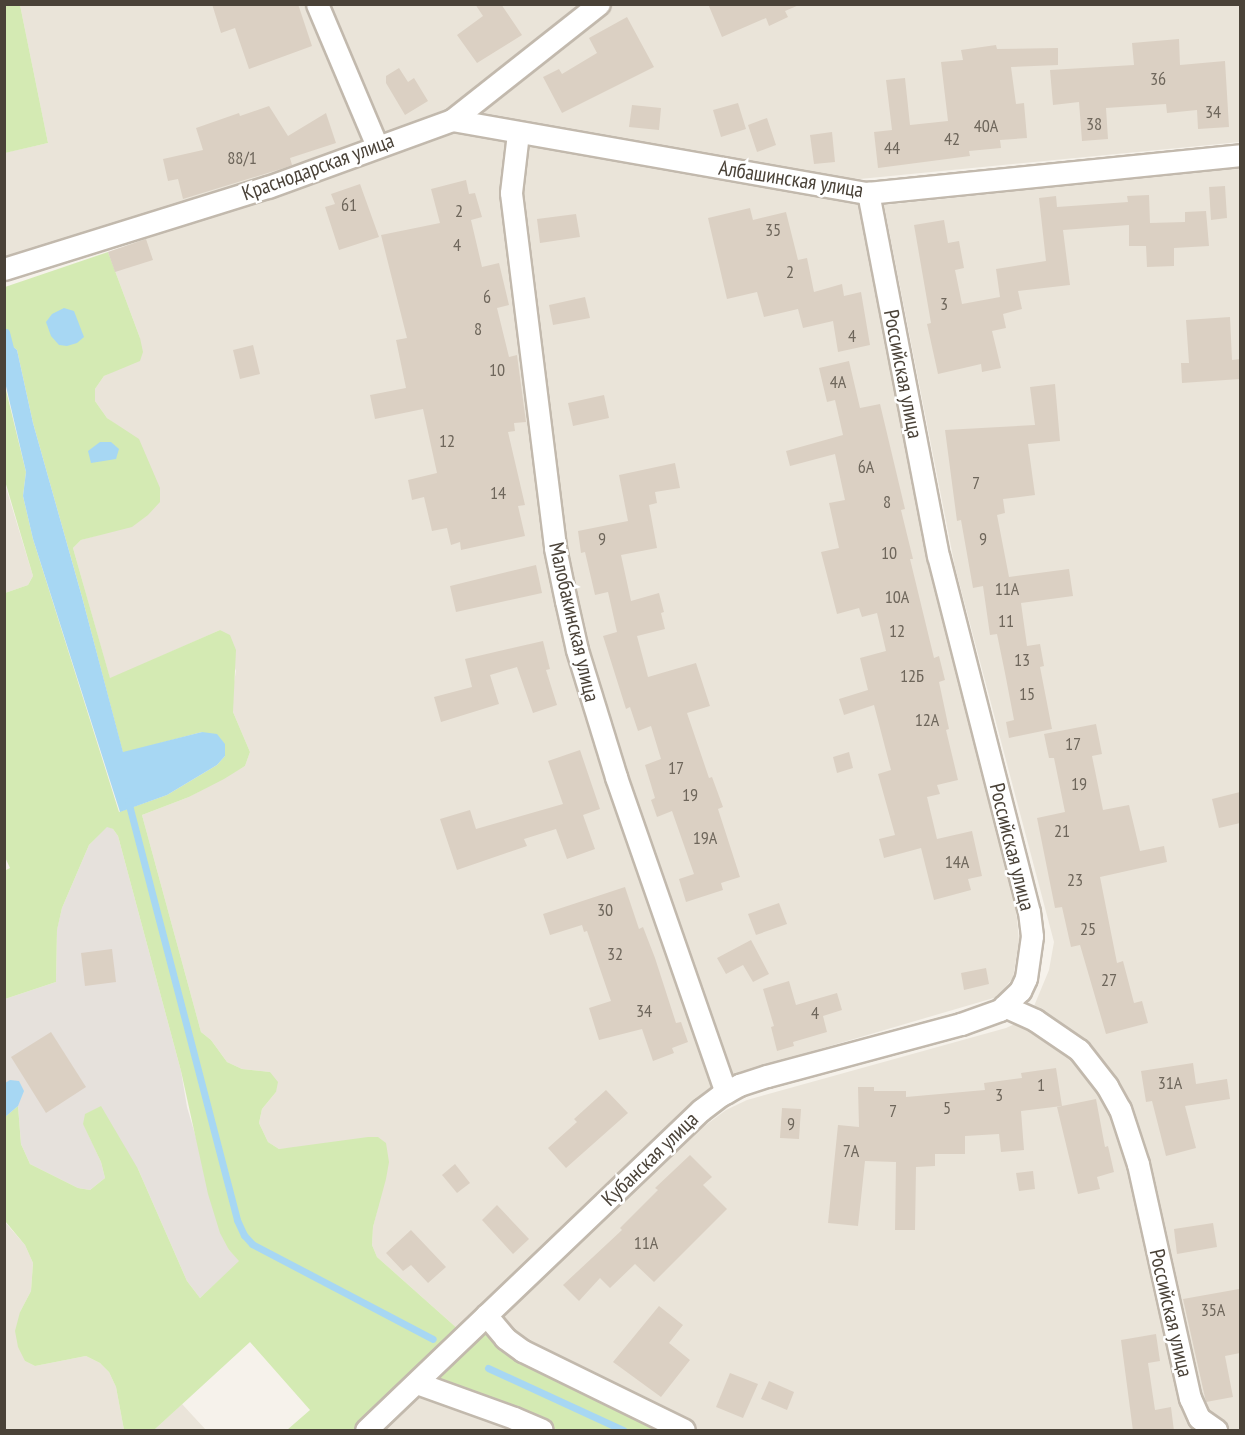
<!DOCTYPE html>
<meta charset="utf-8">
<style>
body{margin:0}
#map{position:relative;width:1245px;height:1435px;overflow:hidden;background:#f6f2eb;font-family:"PT Sans Narrow",sans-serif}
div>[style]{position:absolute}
.residential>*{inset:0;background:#eae4d9}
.industrial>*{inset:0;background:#e6e1dc}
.green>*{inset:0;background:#d4eab3}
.water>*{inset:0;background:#a7d7f3}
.stream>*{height:7px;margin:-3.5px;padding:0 3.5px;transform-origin:3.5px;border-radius:3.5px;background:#a7d7f3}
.building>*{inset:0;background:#dbd0c3}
.roads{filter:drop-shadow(2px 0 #c2b9ad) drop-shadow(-2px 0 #c2b9ad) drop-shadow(0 2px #c2b9ad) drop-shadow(0 -2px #c2b9ad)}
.minor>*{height:21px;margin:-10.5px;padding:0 10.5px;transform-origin:10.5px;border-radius:10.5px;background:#fff}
span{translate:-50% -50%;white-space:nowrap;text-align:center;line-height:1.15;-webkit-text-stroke:5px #fff;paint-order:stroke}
.number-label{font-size:18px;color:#6e665b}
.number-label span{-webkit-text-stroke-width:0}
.street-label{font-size:21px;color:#4a4238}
.frame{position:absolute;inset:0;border:6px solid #4a4238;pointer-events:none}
</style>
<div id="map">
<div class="residential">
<div style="clip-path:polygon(20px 5px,1240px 5px,1240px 142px,860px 179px,766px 168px,448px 113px,263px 180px,5px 256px,4px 153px,48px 143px)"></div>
<div style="clip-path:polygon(452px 133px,861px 205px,925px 545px,1016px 908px,1019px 941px,1013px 978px,997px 997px,748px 1070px,704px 1092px,459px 1330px,377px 1257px,372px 1245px,373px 1227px,378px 1207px,293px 1148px,279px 1149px,268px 1142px,259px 1123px,262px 1109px,276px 1092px,270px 1072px,242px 1069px,227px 1062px,211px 1040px,201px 1032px,142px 815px,189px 797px,245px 766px,250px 752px,233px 712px,232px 693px,236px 671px,220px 630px,110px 679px,73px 548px,81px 540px,102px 534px,118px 426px,107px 418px,95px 401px,95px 389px,104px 376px,120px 368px,140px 338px,108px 252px)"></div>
<div style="clip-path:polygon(1240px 168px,1240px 1430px,382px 1430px,687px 1139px,726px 1110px,747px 1100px,1006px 1028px,1019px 1022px,1032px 1011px,1049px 970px,1054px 942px,955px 567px,884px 205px)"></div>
<div style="clip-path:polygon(4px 481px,33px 576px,28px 585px,5px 593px)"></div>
<div style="clip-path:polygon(4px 1221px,25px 1245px,33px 1263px,31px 1291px,20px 1312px,25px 1361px,35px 1366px,86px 1356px,100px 1363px,109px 1372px,116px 1387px,124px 1430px,5px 1430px)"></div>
<div style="clip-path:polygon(182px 1404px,206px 1430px,154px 1430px)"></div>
</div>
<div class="industrial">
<div style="clip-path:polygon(107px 826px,113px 829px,118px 836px,181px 1071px,187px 1107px,229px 1250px,240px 1261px,200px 1298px,187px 1281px,138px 1169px,83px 1123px,101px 1162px,105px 1178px,90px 1190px,78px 1188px,30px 1164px,21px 1144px,18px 1106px,5px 1117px,5px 999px,56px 982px,57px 929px,62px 908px,89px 845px)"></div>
</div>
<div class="green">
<div style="clip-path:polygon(4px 5px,20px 5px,48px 143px,5px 153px)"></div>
<div style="clip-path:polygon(108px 252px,140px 338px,143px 352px,140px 361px,104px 376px,95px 389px,95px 401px,107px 418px,139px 439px,160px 488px,160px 502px,148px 515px,132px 527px,81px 540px,73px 548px,110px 678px,220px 630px,230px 635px,236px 650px,233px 712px,250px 752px,245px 766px,224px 779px,189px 797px,142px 815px,201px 1032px,211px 1040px,227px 1062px,242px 1069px,270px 1072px,278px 1082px,276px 1092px,262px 1109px,259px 1123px,268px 1142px,279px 1149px,368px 1137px,378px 1137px,386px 1143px,389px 1162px,386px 1179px,373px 1227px,372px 1245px,377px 1257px,459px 1330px,354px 1430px,287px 1430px,310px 1410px,250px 1342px,154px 1430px,124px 1430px,116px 1387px,109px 1372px,100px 1363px,86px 1356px,35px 1366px,25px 1361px,18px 1347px,15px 1331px,20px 1312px,31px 1291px,33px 1263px,25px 1245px,5px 1221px,5px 1117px,18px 1106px,21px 1144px,30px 1164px,78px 1188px,90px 1190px,105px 1178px,101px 1162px,83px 1124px,85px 1114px,101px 1106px,138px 1169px,187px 1281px,200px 1298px,239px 1261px,229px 1250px,220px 1233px,208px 1194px,181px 1071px,118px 836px,113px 829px,107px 827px,89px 845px,62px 908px,57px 930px,56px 982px,5px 999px,4px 871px,10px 868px,4px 855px,5px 593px,28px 585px,33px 576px,5px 481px,4px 382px,26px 472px,23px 496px,33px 539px,119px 812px,167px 795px,217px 765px,225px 756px,202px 732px,123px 753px,82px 597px,33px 423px,17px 350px,6px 341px,5px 343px,5px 287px)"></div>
<div style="clip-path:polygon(487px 1332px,666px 1430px,558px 1430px,514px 1410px,441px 1384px,438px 1378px)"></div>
</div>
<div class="water">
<div style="clip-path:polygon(64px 308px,74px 311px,84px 337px,77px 343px,67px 346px,59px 345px,51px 336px,46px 322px,52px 314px)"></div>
<div style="clip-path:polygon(6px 341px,17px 350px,33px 423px,82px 597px,123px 752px,202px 732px,217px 734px,225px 744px,225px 756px,217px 765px,167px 795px,120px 812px,33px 539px,23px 496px,26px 472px,5px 382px)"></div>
<div style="clip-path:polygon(100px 442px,111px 442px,119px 449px,116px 459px,91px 463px,88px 451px)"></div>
<div style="clip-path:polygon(10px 1080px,19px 1081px,24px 1091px,18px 1106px,5px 1117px,5px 1083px)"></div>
</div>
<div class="stream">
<div style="left:6px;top:332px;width:21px;rotate:76deg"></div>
<div style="left:128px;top:801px;width:433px;rotate:75.4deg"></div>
<div style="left:237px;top:1220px;width:17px;rotate:65deg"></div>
<div style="left:244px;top:1235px;width:12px;rotate:48deg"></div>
<div style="left:252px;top:1244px;width:204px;rotate:27.7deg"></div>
<div style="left:488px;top:1368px;width:149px;rotate:24.7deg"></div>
</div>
<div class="building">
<div style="clip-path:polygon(212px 4px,298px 4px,312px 46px,249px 69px,235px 28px,221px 33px)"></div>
<div style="clip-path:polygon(475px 4px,501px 4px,522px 35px,477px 63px,457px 35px,483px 16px)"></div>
<div style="clip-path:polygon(708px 4px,799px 4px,799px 5px,785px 11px,788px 17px,769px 26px,766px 18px,722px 37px)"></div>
<div style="clip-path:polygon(627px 17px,654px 67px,562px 113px,543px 77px,559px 69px,562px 74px,597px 53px,589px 38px)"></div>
<div style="clip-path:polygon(1179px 39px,1180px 65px,1225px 61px,1229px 127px,1198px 129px,1197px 110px,1167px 113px,1166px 104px,1106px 108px,1108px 139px,1082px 141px,1079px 102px,1053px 105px,1050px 70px,1134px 65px,1132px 43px)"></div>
<div style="clip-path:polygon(996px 45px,997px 49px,1058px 48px,1058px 65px,1011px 67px,1016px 104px,1024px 103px,1027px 138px,1000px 140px,1001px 148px,969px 151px,970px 156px,878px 168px,874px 132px,892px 130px,886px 80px,905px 78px,910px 125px,948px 121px,941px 62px,963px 60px,961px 50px)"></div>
<div style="clip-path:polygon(399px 68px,408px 82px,414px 78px,428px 101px,405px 115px,386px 83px,386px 76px)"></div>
<div style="clip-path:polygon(738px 103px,746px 129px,721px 137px,713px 110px)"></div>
<div style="clip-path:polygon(632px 105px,661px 108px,659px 130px,629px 127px)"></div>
<div style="clip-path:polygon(269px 106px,288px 136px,326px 113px,336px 143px,290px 158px,292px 165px,284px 168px,183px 199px,178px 179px,168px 181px,163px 159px,203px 150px,196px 128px,239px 113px,240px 116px)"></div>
<div style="clip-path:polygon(767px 118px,776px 145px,757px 152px,748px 125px)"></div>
<div style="clip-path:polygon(832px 132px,835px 162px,814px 164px,810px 135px)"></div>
<div style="clip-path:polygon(466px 180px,469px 194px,475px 193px,482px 217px,471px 220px,482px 267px,499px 263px,509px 305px,497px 308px,509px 357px,517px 355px,526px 422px,514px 423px,515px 431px,508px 432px,525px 505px,518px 506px,525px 536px,461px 550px,460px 542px,451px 545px,447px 528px,432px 531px,424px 497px,412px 500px,408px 480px,437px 473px,423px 409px,375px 419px,370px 395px,406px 388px,396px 340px,407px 338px,381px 235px,440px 223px,431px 189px)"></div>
<div style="clip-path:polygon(360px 184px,379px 237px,339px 250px,325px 207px,335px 204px,331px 194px)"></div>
<div style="clip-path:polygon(1225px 186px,1227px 218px,1211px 220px,1209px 187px)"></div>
<div style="clip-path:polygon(1149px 195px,1150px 223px,1185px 222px,1185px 212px,1206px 211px,1209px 246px,1174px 248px,1174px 266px,1147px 267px,1146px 246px,1129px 246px,1129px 225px,1063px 230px,1070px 285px,1018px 291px,1022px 309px,1003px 314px,1006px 328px,992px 331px,1001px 368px,982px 372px,981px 364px,938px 374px,927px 324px,931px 323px,914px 225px,944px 220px,948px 243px,959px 241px,964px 268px,955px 270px,962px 304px,1000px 297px,996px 269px,1046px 261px,1039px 198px,1056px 196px,1057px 207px,1128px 202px,1127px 196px)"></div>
<div style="clip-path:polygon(750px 208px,753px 220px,786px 212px,798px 260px,807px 258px,814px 292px,842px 284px,844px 296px,861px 292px,870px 345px,838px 352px,833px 321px,803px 328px,798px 309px,764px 317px,757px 292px,727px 299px,708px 218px)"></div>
<div style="clip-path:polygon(576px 214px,580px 237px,540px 243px,537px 219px)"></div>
<div style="clip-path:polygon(146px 239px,153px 260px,115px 272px,108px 252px)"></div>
<div style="clip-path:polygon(585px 297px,590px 318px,553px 325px,549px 305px)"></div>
<div style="clip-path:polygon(1230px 317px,1232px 360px,1240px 359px,1240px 379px,1182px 383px,1181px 363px,1189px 363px,1186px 320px)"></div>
<div style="clip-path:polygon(253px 345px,260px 374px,240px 379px,233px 350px)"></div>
<div style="clip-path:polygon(849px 361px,860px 408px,880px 404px,905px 509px,901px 510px,913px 559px,910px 559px,934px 658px,939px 656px,945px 680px,939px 682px,949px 729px,946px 730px,958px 780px,937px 785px,940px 794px,927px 797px,937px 839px,972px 831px,982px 876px,968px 879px,971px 890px,934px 900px,921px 848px,884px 858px,879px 839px,895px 835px,878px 774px,891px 770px,874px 705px,844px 715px,839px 699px,868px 690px,860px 658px,886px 651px,877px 613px,862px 617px,859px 608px,837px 614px,821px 552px,839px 548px,829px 503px,845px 500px,835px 454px,790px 466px,786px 451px,843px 435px,835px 400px,827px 402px,819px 368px)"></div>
<div style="clip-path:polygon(1055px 384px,1060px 441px,1028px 444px,1035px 495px,1003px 499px,1005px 513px,997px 515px,1009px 577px,1069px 569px,1073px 596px,1021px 603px,1027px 646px,1040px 644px,1044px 666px,1040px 667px,1052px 729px,1009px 738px,1006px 722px,1014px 720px,1005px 673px,997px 634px,990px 635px,983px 586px,973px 588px,961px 520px,957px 521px,945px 430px,1035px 425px,1030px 387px)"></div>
<div style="clip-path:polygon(604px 395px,609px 418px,573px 426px,568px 403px)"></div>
<div style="clip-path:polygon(675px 463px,680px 488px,655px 492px,657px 503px,649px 505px,657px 548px,621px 555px,631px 601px,659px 593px,664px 612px,661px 613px,665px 629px,637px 636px,648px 677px,696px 663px,710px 706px,687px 713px,709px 778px,712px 777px,723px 807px,718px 809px,740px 877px,721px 883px,723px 890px,686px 902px,679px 879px,694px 874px,672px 811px,657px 817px,651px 800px,655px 798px,645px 765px,661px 759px,651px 726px,638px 731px,630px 707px,626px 709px,603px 636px,617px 632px,608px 592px,595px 595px,585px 552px,581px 553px,578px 531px,628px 521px,619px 475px)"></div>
<div style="clip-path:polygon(536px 565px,542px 593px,456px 612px,450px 586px)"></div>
<div style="clip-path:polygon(543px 641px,550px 669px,546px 670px,557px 705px,533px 713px,517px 667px,490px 675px,499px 704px,441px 722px,434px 697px,472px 687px,465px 659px)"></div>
<div style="clip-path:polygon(1096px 724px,1102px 754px,1092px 756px,1103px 810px,1129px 805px,1140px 851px,1164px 846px,1167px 862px,1100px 877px,1117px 963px,1123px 961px,1134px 1003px,1142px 1001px,1148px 1023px,1106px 1034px,1080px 945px,1071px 947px,1062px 907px,1055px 908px,1037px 818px,1065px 812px,1054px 758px,1049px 758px,1044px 734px)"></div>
<div style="clip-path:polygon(580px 750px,600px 809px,583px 815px,595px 849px,567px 859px,556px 829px,524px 839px,527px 846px,457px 870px,440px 819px,470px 810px,476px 829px,563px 804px,548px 761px)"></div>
<div style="clip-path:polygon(849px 752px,853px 768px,837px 773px,833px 757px)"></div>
<div style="clip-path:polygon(1240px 792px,1240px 823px,1219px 828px,1212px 799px)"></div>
<div style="clip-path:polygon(625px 887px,639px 929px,643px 927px,655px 958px,676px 1023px,681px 1022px,688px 1042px,672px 1048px,674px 1053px,653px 1061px,642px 1029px,599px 1040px,589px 1008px,611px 1001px,587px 931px,584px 932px,582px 925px,550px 935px,543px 914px)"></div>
<div style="clip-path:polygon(779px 903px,787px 924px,756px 935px,748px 914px)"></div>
<div style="clip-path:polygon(751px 940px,769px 974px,753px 982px,743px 965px,726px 974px,717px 958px)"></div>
<div style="clip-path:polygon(112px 949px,116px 982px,85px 986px,81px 953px)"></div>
<div style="clip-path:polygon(986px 968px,989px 984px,964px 990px,961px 973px)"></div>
<div style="clip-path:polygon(789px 981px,796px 1005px,837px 993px,842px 1010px,823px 1016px,827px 1032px,793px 1042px,794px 1046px,777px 1051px,771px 1027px,774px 1026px,763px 989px)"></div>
<div style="clip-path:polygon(51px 1032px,86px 1087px,46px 1113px,11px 1057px)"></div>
<div style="clip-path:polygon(1193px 1063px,1196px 1084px,1227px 1079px,1230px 1099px,1185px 1106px,1196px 1148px,1166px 1156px,1152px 1101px,1146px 1102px,1141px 1071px)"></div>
<div style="clip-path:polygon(1056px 1068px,1062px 1106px,1021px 1111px,1024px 1150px,1001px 1152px,999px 1134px,965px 1136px,965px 1154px,935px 1154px,935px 1166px,916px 1167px,915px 1230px,895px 1230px,896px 1162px,865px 1161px,858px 1226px,828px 1223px,838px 1125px,859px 1127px,858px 1087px,874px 1087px,874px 1091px,906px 1091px,906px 1097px,985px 1090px,984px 1083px,1022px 1078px,1021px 1073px)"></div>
<div style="clip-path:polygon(606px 1090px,628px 1113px,566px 1168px,548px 1148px,577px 1122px,574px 1119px)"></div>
<div style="clip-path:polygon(1096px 1099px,1105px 1147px,1108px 1146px,1114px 1172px,1097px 1177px,1100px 1189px,1078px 1194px,1057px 1107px)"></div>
<div style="clip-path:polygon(782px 1108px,801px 1109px,799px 1139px,780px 1138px)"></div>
<div style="clip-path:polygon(690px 1155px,712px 1177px,703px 1185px,727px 1209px,654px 1282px,635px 1264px,610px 1288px,600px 1278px,579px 1301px,563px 1285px,622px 1230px,620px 1228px,658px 1190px,655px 1188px)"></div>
<div style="clip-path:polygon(455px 1164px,470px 1183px,457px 1193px,442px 1175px)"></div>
<div style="clip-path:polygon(1033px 1171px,1035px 1189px,1019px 1191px,1016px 1173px)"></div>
<div style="clip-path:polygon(497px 1205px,529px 1239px,513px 1254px,482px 1220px)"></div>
<div style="clip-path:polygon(1213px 1223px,1217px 1247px,1177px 1254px,1174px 1229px)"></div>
<div style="clip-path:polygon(411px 1230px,446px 1267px,428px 1283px,411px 1265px,403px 1271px,386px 1253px)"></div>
<div style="clip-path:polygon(1239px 1289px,1240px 1353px,1225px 1356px,1233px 1397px,1206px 1402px,1183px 1299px)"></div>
<div style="clip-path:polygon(659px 1306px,683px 1325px,669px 1343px,690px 1360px,661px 1397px,613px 1362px)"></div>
<div style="clip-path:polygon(1156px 1334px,1160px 1361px,1148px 1363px,1155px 1410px,1171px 1407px,1174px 1431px,1133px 1431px,1121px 1340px)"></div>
<div style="clip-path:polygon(730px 1373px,758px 1384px,743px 1418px,716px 1407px)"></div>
<div style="clip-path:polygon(769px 1381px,794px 1392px,787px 1410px,761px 1399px)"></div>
</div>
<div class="roads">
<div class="minor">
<div style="left:317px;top:4px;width:154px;rotate:67.1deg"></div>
<div style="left:452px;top:120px;width:422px;rotate:10deg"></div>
<div style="left:868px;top:193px;width:374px;rotate:-5.8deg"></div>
<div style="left:518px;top:133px;width:60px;rotate:96.7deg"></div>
<div style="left:511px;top:193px;width:358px;rotate:82.9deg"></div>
<div style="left:555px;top:548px;width:54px;rotate:78.3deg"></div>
<div style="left:566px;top:601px;width:50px;rotate:77.3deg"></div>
<div style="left:577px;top:650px;width:133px;rotate:72.9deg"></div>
<div style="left:616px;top:777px;width:334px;rotate:70.8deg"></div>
<div style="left:4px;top:269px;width:276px;rotate:-17.3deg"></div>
<div style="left:268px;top:187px;width:196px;rotate:-20deg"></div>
<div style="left:452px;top:120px;width:187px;rotate:-38.3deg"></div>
<div style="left:1004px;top:1006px;width:34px;rotate:24deg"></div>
<div style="left:1035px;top:1020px;width:53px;rotate:34.3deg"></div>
<div style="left:1079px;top:1050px;width:46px;rotate:52.1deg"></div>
<div style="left:1107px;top:1086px;width:26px;rotate:61deg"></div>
<div style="left:1120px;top:1109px;width:58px;rotate:71.9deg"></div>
<div style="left:1138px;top:1164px;width:240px;rotate:77.5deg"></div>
<div style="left:1190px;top:1398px;width:22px;rotate:66deg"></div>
<div style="left:1199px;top:1418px;width:21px;rotate:35deg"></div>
<div style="left:486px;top:1315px;width:30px;rotate:50deg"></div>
<div style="left:505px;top:1338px;width:22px;rotate:36deg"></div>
<div style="left:523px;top:1351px;width:179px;rotate:26.1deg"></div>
<div style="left:417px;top:1383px;width:103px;rotate:19.8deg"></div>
<div style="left:514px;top:1418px;width:30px;rotate:23deg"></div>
<div style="left:366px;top:1430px;width:463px;rotate:-43.7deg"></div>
<div style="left:701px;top:1110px;width:25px;rotate:-37deg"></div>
<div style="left:721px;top:1095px;width:21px;rotate:-29deg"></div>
<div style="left:739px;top:1085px;width:29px;rotate:-18deg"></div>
<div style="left:767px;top:1076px;width:201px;rotate:-15deg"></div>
<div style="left:961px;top:1024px;width:41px;rotate:-19.7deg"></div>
<div style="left:1000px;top:1010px;width:28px;rotate:-44deg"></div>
<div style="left:1020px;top:991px;width:14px;rotate:-65deg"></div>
<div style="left:1026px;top:978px;width:42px;rotate:-81.9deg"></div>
<div style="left:1032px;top:936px;width:24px;rotate:-97deg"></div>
<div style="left:1029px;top:912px;width:367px;rotate:-104.3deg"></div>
<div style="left:938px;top:556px;width:370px;rotate:-100.9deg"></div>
</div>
</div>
<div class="number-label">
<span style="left:1158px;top:79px">36</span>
<span style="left:1213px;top:112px">34</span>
<span style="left:1094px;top:124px">38</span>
<span style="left:986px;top:126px">40А</span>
<span style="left:952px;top:139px">42</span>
<span style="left:892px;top:148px">44</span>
<span style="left:242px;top:158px">88/1</span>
<span style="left:349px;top:205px">61</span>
<span style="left:459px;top:211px">2</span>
<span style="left:773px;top:230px">35</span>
<span style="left:457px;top:245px">4</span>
<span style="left:790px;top:272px">2</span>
<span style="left:487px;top:297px">6</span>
<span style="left:944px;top:304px">3</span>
<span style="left:478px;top:329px">8</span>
<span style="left:852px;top:336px">4</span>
<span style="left:497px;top:370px">10</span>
<span style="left:838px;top:382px">4А</span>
<span style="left:447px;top:441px">12</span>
<span style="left:866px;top:467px">6А</span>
<span style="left:976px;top:483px">7</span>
<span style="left:498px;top:493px">14</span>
<span style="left:887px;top:502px">8</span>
<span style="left:602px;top:539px">9</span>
<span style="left:983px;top:539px">9</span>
<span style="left:889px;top:553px">10</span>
<span style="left:1007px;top:589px">11А</span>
<span style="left:897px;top:597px">10А</span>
<span style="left:1006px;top:621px">11</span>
<span style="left:897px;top:631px">12</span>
<span style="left:1022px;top:660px">13</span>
<span style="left:912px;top:676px">12Б</span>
<span style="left:1027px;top:694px">15</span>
<span style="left:927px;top:720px">12А</span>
<span style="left:1073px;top:744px">17</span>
<span style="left:676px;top:768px">17</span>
<span style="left:1079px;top:784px">19</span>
<span style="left:690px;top:795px">19</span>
<span style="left:1062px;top:831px">21</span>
<span style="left:705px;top:838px">19А</span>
<span style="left:957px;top:862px">14А</span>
<span style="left:1075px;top:880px">23</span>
<span style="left:605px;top:910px">30</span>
<span style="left:1088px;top:929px">25</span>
<span style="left:615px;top:954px">32</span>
<span style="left:1109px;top:980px">27</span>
<span style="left:644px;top:1011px">34</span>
<span style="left:815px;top:1013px">4</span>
<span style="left:1170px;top:1083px">31А</span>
<span style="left:1041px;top:1085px">1</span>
<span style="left:999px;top:1095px">3</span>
<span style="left:947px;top:1108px">5</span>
<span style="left:893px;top:1111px">7</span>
<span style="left:791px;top:1124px">9</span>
<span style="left:851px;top:1151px">7А</span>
<span style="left:646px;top:1243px">11А</span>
<span style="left:1213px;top:1310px">35А</span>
</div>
<div class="street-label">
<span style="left:318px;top:167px;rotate:-20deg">Краснодарская улица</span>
<span style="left:791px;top:179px;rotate:9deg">Албашинская улица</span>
<span style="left:903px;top:374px;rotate:79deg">Российская улица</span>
<span style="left:574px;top:622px;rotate:77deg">Малобакинская улица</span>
<span style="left:1012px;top:847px;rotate:76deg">Российская улица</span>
<span style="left:650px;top:1159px;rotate:-44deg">Кубанская улица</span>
<span style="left:1171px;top:1313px;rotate:77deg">Российская улица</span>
</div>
<div class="frame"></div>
</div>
